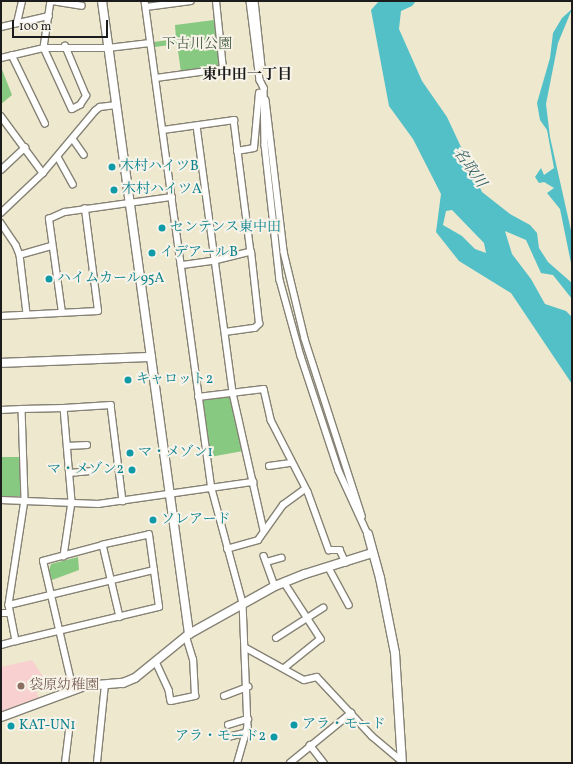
<!DOCTYPE html>
<meta charset="utf-8">
<style>
body{margin:0}
#map{position:relative;width:573px;height:764px;overflow:hidden;background:#eee8ce;font-family:Vollkorn,"Noto Serif JP",serif}
div>[style]{position:absolute}
.built>*{inset:0;background:#f7d0cf}
.green>*{inset:0;background:#88c981}
.water>*{inset:0;background:#53c0c8}
.roads{filter:drop-shadow(1px 0 #858275) drop-shadow(-1px 0 #858275) drop-shadow(0 1px #858275) drop-shadow(0 -1px #858275)}
.street>*{height:5.5px;margin:-2.75px;padding:0 2.75px;transform-origin:2.75px;border-radius:2.75px;background:#fff}
.secondary>*{height:8px;margin:-4px;padding:0 4px;transform-origin:4px;border-radius:4px;background:#fff}
.dots>*{width:11px;height:11px;translate:-50% -50%;box-sizing:border-box;border:2px solid #f7f3e8;border-radius:50%}
span{translate:-50% -50%;white-space:nowrap;text-align:center;line-height:1.15;-webkit-text-stroke:4px #f7f3e8;paint-order:stroke}
.park-label{font-size:14px;color:#42593f}
.culture-label{font-size:14px;color:#0d838f}
.left{translate:0 -50%;text-align:left}
.right{translate:-100% -50%;text-align:right}
.education-label{font-size:14px;color:#785e54}
.neighbourhood-label{font-size:15px;color:#1c1c1c;font-weight:700}
.water-label{font-size:15px;color:#325e61;font-style:italic}
.frame{position:absolute;inset:0;border:2px solid #1c1c1c;pointer-events:none}
.scale{position:absolute;left:12px;top:20px;width:96px;height:18px;box-sizing:border-box;border:2px solid #1c1c1c;border-top:0;padding-left:5px;font-size:12px;line-height:14px;white-space:nowrap;color:#1c1c1c;-webkit-text-stroke:3px #f7f3e8;paint-order:stroke}
</style>
<div id="map">
<div class="built">
<div style="clip-path:polygon(32px 660px,46px 681px,36px 690px,39px 699px,1px 712px,1px 667px)"></div>
</div>
<div class="green">
<div style="clip-path:polygon(214px 20px,219px 63px,216px 67px,181px 72px,177px 44px,155px 47px,154px 42px,176px 39px,175px 25px)"></div>
<div style="clip-path:polygon(1px 67px,12px 95px,1px 104px)"></div>
<div style="clip-path:polygon(227px 396px,232px 399px,243px 451px,210px 457px,203px 405px,204px 399px)"></div>
<div style="clip-path:polygon(1px 457px,21px 457px,22px 496px,1px 496px)"></div>
<div style="clip-path:polygon(78px 557px,79px 570px,52px 580px,49px 570px,51px 564px)"></div>
</div>
<div class="water">
<div style="clip-path:polygon(evenodd,379px 1px,416px 1px,412px 6px,401px 11px,399px 29px,422px 81px,447px 117px,482px 192px,510px 214px,530px 225px,537px 233px,539px 248px,548px 262px,572px 283px,572px 299px,553px 275px,541px 273px,526px 240px,505px 231px,512px 254px,531px 279px,545px 304px,566px 311px,572px 317px,572px 384px,511px 293px,459px 261px,436px 232px,441px 194px,413px 139px,389px 106px,371px 10px,379px 1px,452px 210px,484px 243px,486px 253px,475px 249px,462px 236px,443px 225px,446px 211px,452px 210px)"></div>
<div style="clip-path:polygon(572px 9px,558px 43px,546px 104px,550px 137px,572px 235px,572px 268px,560px 209px,547px 193px,554px 188px,544px 182px,539px 183px,535px 177px,541px 168px,544px 175px,554px 168px,547px 130px,540px 120px,537px 103px,550px 58px,553px 33px,562px 18px)"></div>
</div>
<div class="roads">
<div class="street">
<div style="left:51px;top:1px;width:48px;rotate:98.5deg"></div>
<div style="left:44px;top:48px;width:67px;rotate:65.3deg"></div>
<div style="left:72px;top:109px;width:9px;rotate:-27deg"></div>
<div style="left:80px;top:105px;width:11px;rotate:-56deg"></div>
<div style="left:86px;top:96px;width:54px;rotate:-112.8deg"></div>
<div style="left:52px;top:1px;width:30px;rotate:9deg"></div>
<div style="left:145px;top:1px;width:493px;rotate:82.2deg"></div>
<div style="left:212px;top:489px;width:118px;rotate:74.8deg"></div>
<div style="left:243px;top:603px;width:124px;rotate:87.7deg"></div>
<div style="left:248px;top:727px;width:37px;rotate:106deg"></div>
<div style="left:250px;top:1px;width:80px;rotate:82.8deg"></div>
<div style="left:260px;top:80px;width:9px;rotate:63deg"></div>
<div style="left:264px;top:88px;width:57px;rotate:89deg"></div>
<div style="left:265px;top:145px;width:136px;rotate:83.7deg"></div>
<div style="left:280px;top:280px;width:79px;rotate:74.6deg"></div>
<div style="left:301px;top:356px;width:121px;rotate:71.7deg"></div>
<div style="left:339px;top:471px;width:69px;rotate:65.3deg"></div>
<div style="left:255px;top:1px;width:66px;rotate:83.9deg"></div>
<div style="left:146px;top:7px;width:45px;rotate:-7.6deg"></div>
<div style="left:17px;top:23px;width:23px;rotate:-77deg"></div>
<div style="left:1px;top:27px;width:49px;rotate:-12.9deg"></div>
<div style="left:12px;top:55px;width:76px;rotate:64.1deg"></div>
<div style="left:1px;top:58px;width:44px;rotate:-13.1deg"></div>
<div style="left:44px;top:48px;width:64px"></div>
<div style="left:108px;top:48px;width:42px;rotate:-6.8deg"></div>
<div style="left:156px;top:78px;width:68px;rotate:-7.7deg"></div>
<div style="left:223px;top:69px;width:68px;rotate:-95.9deg"></div>
<div style="left:266px;top:100px;width:153px;rotate:83.2deg"></div>
<div style="left:284px;top:252px;width:89px;rotate:76.4deg"></div>
<div style="left:305px;top:339px;width:186px;rotate:72.1deg"></div>
<div style="left:1px;top:116px;width:71px;rotate:53.6deg"></div>
<div style="left:197px;top:126px;width:269px;rotate:82.3deg"></div>
<div style="left:233px;top:393px;width:141px;rotate:77.3deg"></div>
<div style="left:163px;top:130px;width:72px;rotate:-8deg"></div>
<div style="left:234px;top:120px;width:133px;rotate:82.7deg"></div>
<div style="left:251px;top:252px;width:37px;rotate:166deg"></div>
<div style="left:215px;top:261px;width:34px;rotate:172deg"></div>
<div style="left:73px;top:139px;width:19px;rotate:55deg"></div>
<div style="left:237px;top:151px;width:17px;rotate:-10deg"></div>
<div style="left:254px;top:148px;width:55px;rotate:-84.8deg"></div>
<div style="left:58px;top:157px;width:31px;rotate:61deg"></div>
<div style="left:1px;top:170px;width:33px;rotate:-43deg"></div>
<div style="left:1px;top:213px;width:58px;rotate:-43.6deg"></div>
<div style="left:43px;top:173px;width:81px;rotate:-50deg"></div>
<div style="left:95px;top:111px;width:6px;rotate:-39deg"></div>
<div style="left:100px;top:107px;width:16px;rotate:-7deg"></div>
<div style="left:1px;top:223px;width:27px;rotate:56deg"></div>
<div style="left:16px;top:245px;width:11px;rotate:68deg"></div>
<div style="left:20px;top:255px;width:59px;rotate:83.2deg"></div>
<div style="left:20px;top:255px;width:33px;rotate:-16deg"></div>
<div style="left:62px;top:313px;width:95px;rotate:-97.9deg"></div>
<div style="left:49px;top:219px;width:17px;rotate:-24deg"></div>
<div style="left:65px;top:212px;width:108px;rotate:-8deg"></div>
<div style="left:1px;top:316px;width:97px;rotate:-3deg"></div>
<div style="left:98px;top:311px;width:103px;rotate:-97.3deg"></div>
<div style="left:225px;top:332px;width:30px;rotate:-8deg"></div>
<div style="left:255px;top:328px;width:6px;rotate:-45deg"></div>
<div style="left:259px;top:324px;width:72px;rotate:-96.3deg"></div>
<div style="left:198px;top:397px;width:66px;rotate:-6.9deg"></div>
<div style="left:264px;top:389px;width:32px;rotate:77deg"></div>
<div style="left:271px;top:420px;width:81px;rotate:62.8deg"></div>
<div style="left:308px;top:492px;width:62px;rotate:70.1deg"></div>
<div style="left:329px;top:550px;width:11px"></div>
<div style="left:340px;top:550px;width:14px;rotate:65deg"></div>
<div style="left:64px;top:408px;width:47px;rotate:-3.7deg"></div>
<div style="left:111px;top:405px;width:97px;rotate:82.9deg"></div>
<div style="left:22px;top:409px;width:42px;rotate:-1.4deg"></div>
<div style="left:64px;top:408px;width:94px;rotate:85.1deg"></div>
<div style="left:72px;top:502px;width:55px;rotate:98.4deg"></div>
<div style="left:1px;top:410px;width:21px;rotate:-3deg"></div>
<div style="left:22px;top:409px;width:91px;rotate:88.1deg"></div>
<div style="left:25px;top:500px;width:106px;rotate:98.7deg"></div>
<div style="left:9px;top:605px;width:37px;rotate:79deg"></div>
<div style="left:16px;top:641px;width:147px;rotate:-13.4deg"></div>
<div style="left:159px;top:607px;width:73px;rotate:-97.9deg"></div>
<div style="left:149px;top:535px;width:47px;rotate:167.7deg"></div>
<div style="left:67px;top:446px;width:20px;rotate:-3deg"></div>
<div style="left:269px;top:466px;width:22px;rotate:-8deg"></div>
<div style="left:69px;top:473px;width:21px;rotate:-5deg"></div>
<div style="left:1px;top:500px;width:97px;rotate:2.4deg"></div>
<div style="left:98px;top:504px;width:157px;rotate:-8.1deg"></div>
<div style="left:227px;top:549px;width:32px;rotate:-16deg"></div>
<div style="left:258px;top:540px;width:43px;rotate:-54.5deg"></div>
<div style="left:283px;top:505px;width:27px;rotate:-36deg"></div>
<div style="left:264px;top:556px;width:32px;rotate:70deg"></div>
<div style="left:267px;top:562px;width:15px;rotate:-16deg"></div>
<div style="left:329px;top:568px;width:42px;rotate:61.6deg"></div>
<div style="left:284px;top:582px;width:68px;rotate:57deg"></div>
<div style="left:321px;top:639px;width:46px;rotate:141.1deg"></div>
<div style="left:9px;top:605px;width:149px;rotate:-13.6deg"></div>
<div style="left:1px;top:613px;width:8px"></div>
<div style="left:276px;top:638px;width:56px;rotate:-32.6deg"></div>
<div style="left:1px;top:645px;width:16px;rotate:-15deg"></div>
<div style="left:246px;top:648px;width:66px;rotate:28.9deg"></div>
<div style="left:304px;top:680px;width:13px;rotate:-13deg"></div>
<div style="left:317px;top:677px;width:81px;rotate:47deg"></div>
<div style="left:372px;top:736px;width:39px;rotate:40deg"></div>
<div style="left:156px;top:662px;width:31px;rotate:65deg"></div>
<div style="left:169px;top:690px;width:11px;rotate:80deg"></div>
<div style="left:171px;top:701px;width:25px;rotate:-12deg"></div>
<div style="left:195px;top:696px;width:36px;rotate:-93deg"></div>
<div style="left:193px;top:660px;width:24px;rotate:-107deg"></div>
<div style="left:73px;top:690px;width:132px;rotate:-103.1deg"></div>
<div style="left:43px;top:561px;width:62px;rotate:-14.9deg"></div>
<div style="left:103px;top:545px;width:74px;rotate:76.7deg"></div>
<div style="left:224px;top:696px;width:26px;rotate:-21deg"></div>
<div style="left:228px;top:725px;width:21px;rotate:-17deg"></div>
<div style="left:228px;top:737px;width:21px;rotate:-14deg"></div>
<div style="left:310px;top:745px;width:23px;rotate:52deg"></div>
<div style="left:65px;top:763px;width:39px;rotate:-83deg"></div>
<div style="left:97px;top:763px;width:79px;rotate:-84.2deg"></div>
<div style="left:290px;top:763px;width:79px;rotate:-39.3deg"></div>
</div>
<div class="secondary">
<div style="left:102px;top:1px;width:639px;rotate:82.17deg"></div>
<div style="left:1px;top:363px;width:150px;rotate:-2.3deg"></div>
<div style="left:368px;top:534px;width:46px;rotate:74.7deg"></div>
<div style="left:380px;top:578px;width:76px;rotate:78.7deg"></div>
<div style="left:395px;top:653px;width:110px;rotate:86.4deg"></div>
<div style="left:1px;top:717px;width:90px;rotate:-20.3deg"></div>
<div style="left:85px;top:686px;width:38px;rotate:-5deg"></div>
<div style="left:123px;top:683px;width:13px;rotate:-23deg"></div>
<div style="left:135px;top:678px;width:70px;rotate:-39.2deg"></div>
<div style="left:189px;top:634px;width:98px;rotate:-29.2deg"></div>
<div style="left:275px;top:586px;width:32px;rotate:-22deg"></div>
<div style="left:305px;top:574px;width:70px;rotate:-17.4deg"></div>
</div>
</div>
<div class="dots">
<div style="left:112px;top:167px;background:#0f9aa8"></div>
<div style="left:114px;top:190px;background:#0f9aa8"></div>
<div style="left:162px;top:228px;background:#0f9aa8"></div>
<div style="left:152px;top:253px;background:#0f9aa8"></div>
<div style="left:49px;top:279px;background:#0f9aa8"></div>
<div style="left:128px;top:380px;background:#0f9aa8"></div>
<div style="left:130px;top:453px;background:#0f9aa8"></div>
<div style="left:132px;top:470px;background:#0f9aa8"></div>
<div style="left:153px;top:520px;background:#0f9aa8"></div>
<div style="left:21px;top:686px;background:#8d6e63"></div>
<div style="left:294px;top:725px;background:#0f9aa8"></div>
<div style="left:11px;top:726px;background:#0f9aa8"></div>
<div style="left:274px;top:737px;background:#0f9aa8"></div>
</div>
<div class="park-label">
<span style="left:197px;top:45px">下古川公園</span>
</div>
<div class="culture-label">
<span class="left" style="left:120px;top:167px">木村ハイツB</span>
<span class="left" style="left:122px;top:190px">木村ハイツA</span>
<span class="left" style="left:170px;top:228px">センテンス東中田</span>
<span class="left" style="left:160px;top:253px">イデアールB</span>
<span class="left" style="left:57px;top:279px">ハイムカール95A</span>
<span class="left" style="left:136px;top:380px">キャロット2</span>
<span class="left" style="left:138px;top:453px">マ・メゾン1</span>
<span class="right" style="left:124px;top:470px">マ・メゾン2</span>
<span class="left" style="left:161px;top:520px">ソレアード</span>
<span class="left" style="left:302px;top:725px">アラ・モード</span>
<span class="left" style="left:19px;top:726px">KAT-UN1</span>
<span class="right" style="left:266px;top:737px">アラ・モード2</span>
</div>
<div class="education-label">
<span class="left" style="left:29px;top:686px">袋原幼稚園</span>
</div>
<div class="neighbourhood-label">
<span style="left:247px;top:76px">東中田一丁目</span>
</div>
<div class="water-label">
<span style="left:469px;top:168px;rotate:55deg">名取川</span>
</div>
<div class="frame"></div>
<div class="scale">100 m</div>
</div>
